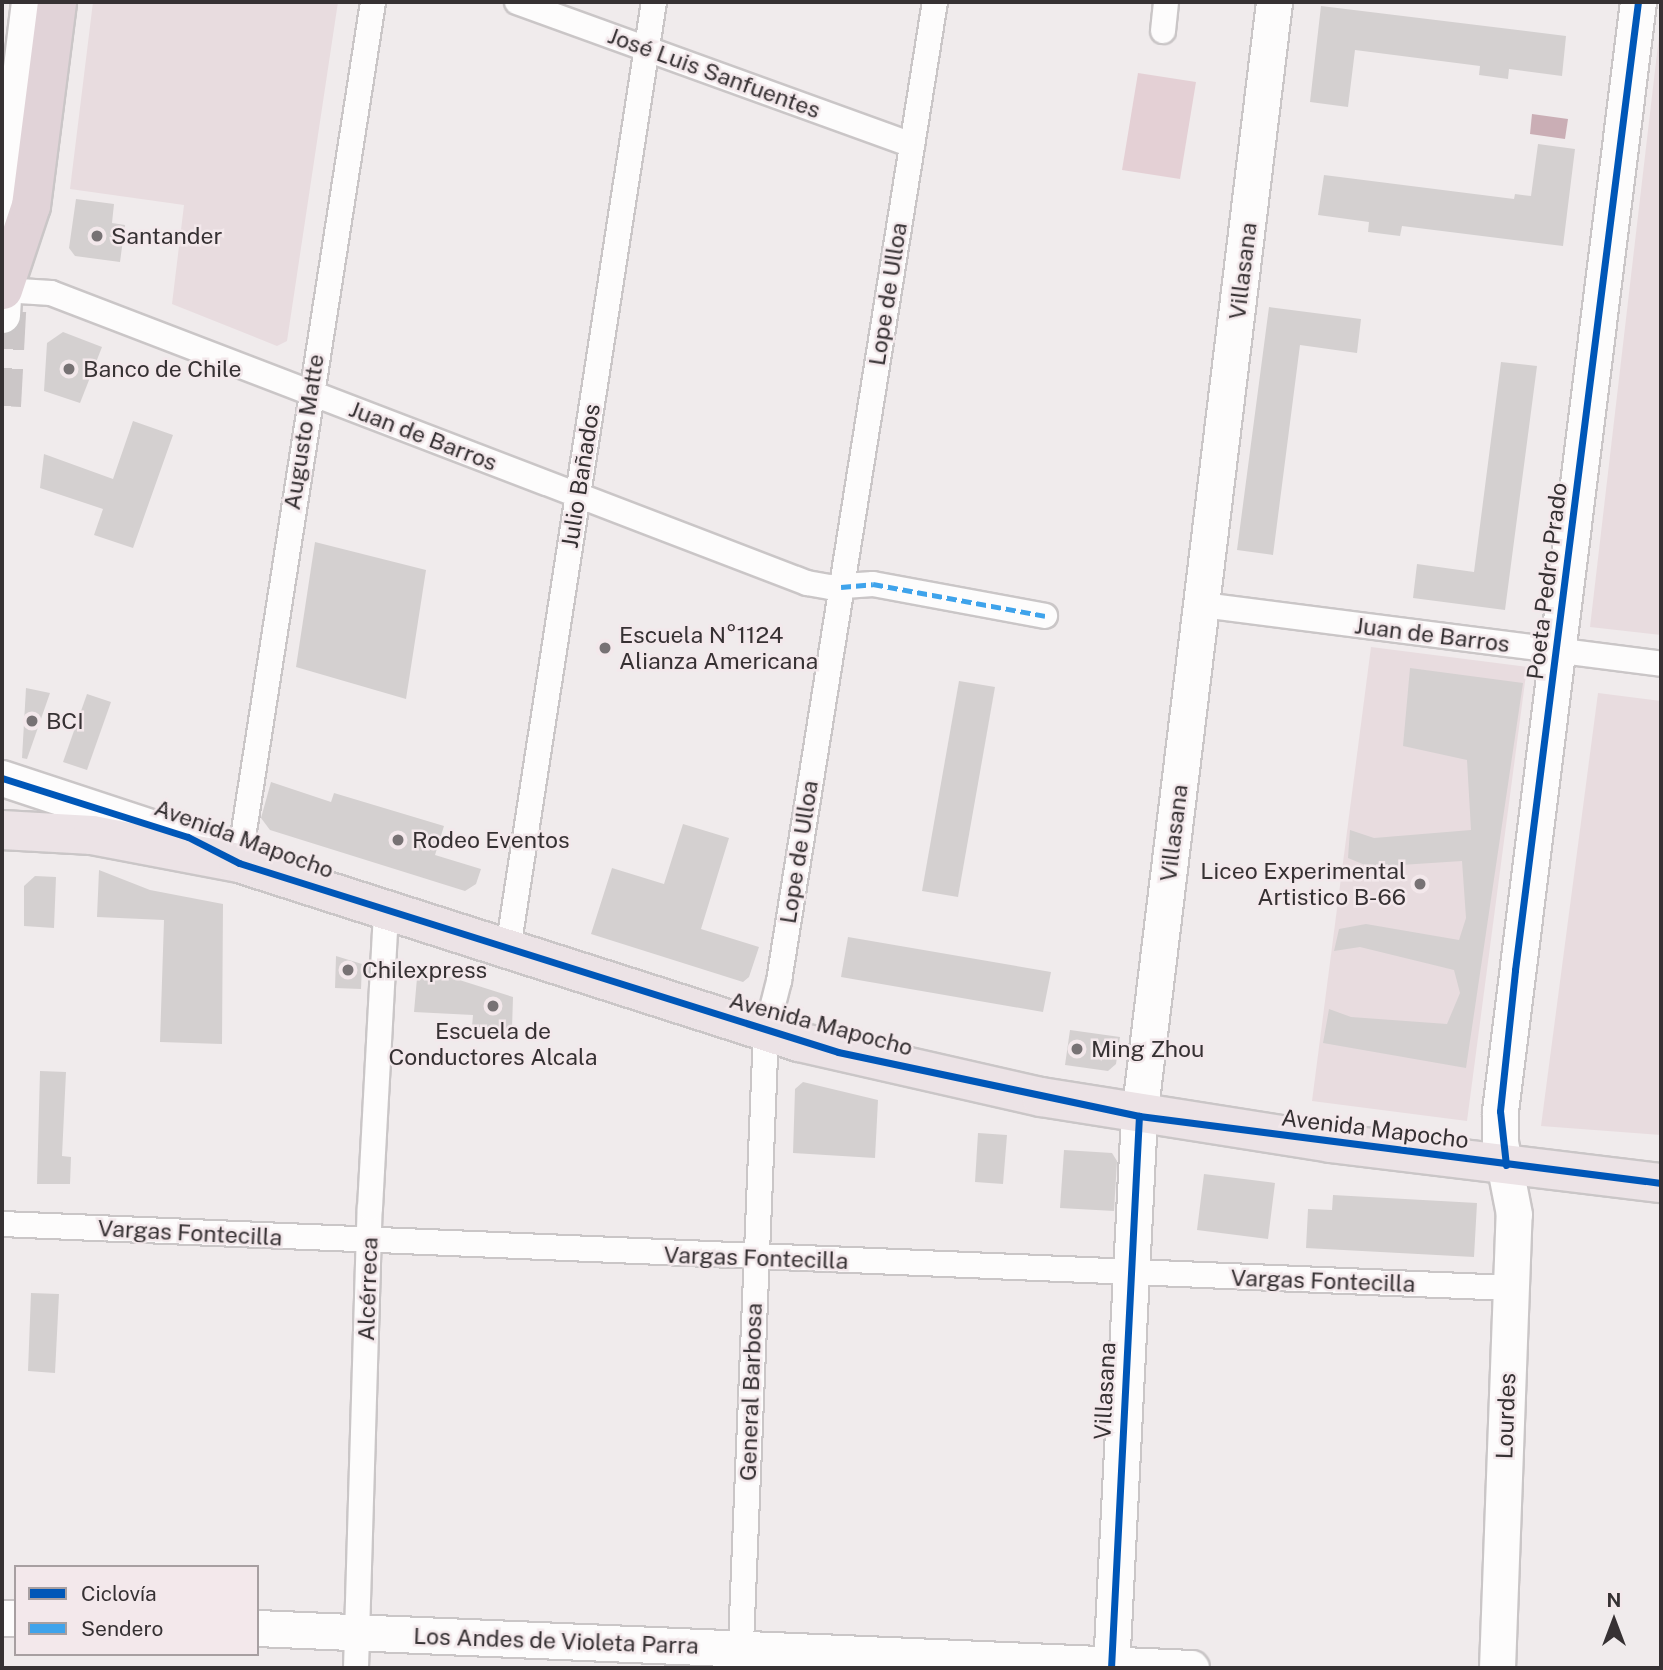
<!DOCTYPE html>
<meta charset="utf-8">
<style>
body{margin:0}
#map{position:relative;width:1663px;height:1670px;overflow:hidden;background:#f0ebec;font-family:"Public Sans",sans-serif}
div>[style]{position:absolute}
.built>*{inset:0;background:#e8dcdf}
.green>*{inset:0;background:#e4d0d5}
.water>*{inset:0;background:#caaeb5}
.building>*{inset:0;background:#d4d0d0}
.highway-tunnel>*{height:38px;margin-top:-19px;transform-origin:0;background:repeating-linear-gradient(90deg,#cbc6c7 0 38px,transparent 0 57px)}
.roads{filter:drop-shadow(2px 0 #cac6c7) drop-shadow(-2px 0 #cac6c7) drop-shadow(0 2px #cac6c7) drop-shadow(0 -2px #cac6c7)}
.street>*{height:24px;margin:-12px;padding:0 12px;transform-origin:12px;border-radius:12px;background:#fdfcfc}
.secondary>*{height:35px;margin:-17.5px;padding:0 17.5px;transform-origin:17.5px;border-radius:17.5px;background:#fdfcfc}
.primary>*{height:38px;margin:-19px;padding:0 19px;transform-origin:19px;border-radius:19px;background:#ece3e6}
.highway>*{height:38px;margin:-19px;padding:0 19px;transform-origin:19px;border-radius:19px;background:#e1d3d8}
.quiet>*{height:5px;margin-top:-2.5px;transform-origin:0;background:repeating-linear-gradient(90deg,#3fa3eb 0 10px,transparent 0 15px)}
.cycleway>*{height:7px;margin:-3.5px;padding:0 3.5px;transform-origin:3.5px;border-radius:3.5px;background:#0057b8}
.dots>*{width:19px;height:19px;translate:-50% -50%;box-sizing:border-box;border:4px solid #f3e8eb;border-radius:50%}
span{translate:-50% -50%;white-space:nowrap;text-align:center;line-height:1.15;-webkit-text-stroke:5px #f3e8eb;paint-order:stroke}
.street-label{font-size:23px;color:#363133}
.poi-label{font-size:23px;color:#363133}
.left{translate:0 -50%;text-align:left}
.right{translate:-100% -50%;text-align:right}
.frame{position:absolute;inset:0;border:4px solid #363133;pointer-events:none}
.legend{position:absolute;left:14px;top:1565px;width:245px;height:91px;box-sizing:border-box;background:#f3e8eb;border:2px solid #a79fa1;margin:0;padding:9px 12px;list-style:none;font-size:21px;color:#363133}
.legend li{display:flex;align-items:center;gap:14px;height:35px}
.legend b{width:35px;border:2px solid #a79fa1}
.north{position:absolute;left:1579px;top:1586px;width:70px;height:70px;-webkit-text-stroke:5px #f3e8eb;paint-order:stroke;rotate:0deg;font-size:19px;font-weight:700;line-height:28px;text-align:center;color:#363133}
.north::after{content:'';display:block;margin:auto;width:24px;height:32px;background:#363133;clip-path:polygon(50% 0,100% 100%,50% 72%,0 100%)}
</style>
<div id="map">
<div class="built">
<div style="clip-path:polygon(93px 2px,338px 2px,287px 341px,277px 346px,172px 304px,184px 205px,70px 189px)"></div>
<div style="clip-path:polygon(1661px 19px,1661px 635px,1590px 627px)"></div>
<div style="clip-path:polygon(1371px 647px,1527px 667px,1467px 1121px,1312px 1101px)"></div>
<div style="clip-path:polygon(1598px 693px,1661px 701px,1661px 1135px,1541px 1126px)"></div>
</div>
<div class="green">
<div style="clip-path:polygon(1138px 73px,1196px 82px,1180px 179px,1122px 170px)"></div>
</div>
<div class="water">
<div style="clip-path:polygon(1532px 114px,1568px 119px,1565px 139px,1530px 134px)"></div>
</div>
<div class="building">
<div style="clip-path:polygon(1321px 6px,1566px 36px,1562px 76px,1509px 69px,1508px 79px,1479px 75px,1480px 66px,1355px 50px,1348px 107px,1310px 102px)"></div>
<div style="clip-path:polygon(1538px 144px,1575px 149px,1563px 246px,1402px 226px,1400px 236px,1368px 232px,1369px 222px,1318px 215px,1324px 175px,1514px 199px,1515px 194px,1531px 196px)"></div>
<div style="clip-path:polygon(76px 199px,114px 204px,112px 223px,125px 225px,120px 262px,75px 256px,69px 248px)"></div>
<div style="clip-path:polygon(1269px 307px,1361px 319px,1357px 353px,1300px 345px,1273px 555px,1237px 550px)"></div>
<div style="clip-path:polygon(63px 332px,102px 347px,80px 403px,44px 391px,47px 343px)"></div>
<div style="clip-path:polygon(1501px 362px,1537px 366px,1505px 610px,1413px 598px,1417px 564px,1474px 572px)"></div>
<div style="clip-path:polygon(133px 421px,173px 435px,133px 548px,94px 535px,103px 509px,40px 488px,44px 454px,113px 479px)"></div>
<div style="clip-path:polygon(315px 542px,426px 570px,406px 699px,296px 667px)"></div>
<div style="clip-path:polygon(1410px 668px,1523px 683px,1466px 1068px,1323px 1043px,1329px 1009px,1351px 1017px,1447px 1024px,1460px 993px,1454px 970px,1360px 947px,1334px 951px,1339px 929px,1366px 924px,1459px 940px,1466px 918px,1462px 861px,1370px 867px,1348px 858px,1350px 830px,1374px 838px,1471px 830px,1467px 760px,1403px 746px)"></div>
<div style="clip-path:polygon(959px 681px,995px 687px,958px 897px,922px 891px)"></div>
<div style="clip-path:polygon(26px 688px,50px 693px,27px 759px,22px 758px)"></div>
<div style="clip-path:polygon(87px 694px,111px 702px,87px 770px,63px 762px)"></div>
<div style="clip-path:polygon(271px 782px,331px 802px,334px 793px,444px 826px,435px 855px,481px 869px,476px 884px,465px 891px,270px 830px,261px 818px)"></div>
<div style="clip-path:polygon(683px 824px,729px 838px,701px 929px,759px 947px,749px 977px,743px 982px,591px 934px,612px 868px,664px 884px)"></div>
<div style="clip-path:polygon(99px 870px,150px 890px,223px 904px,222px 1044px,160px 1042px,164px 920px,97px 917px)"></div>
<div style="clip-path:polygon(35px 876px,56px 877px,54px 928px,24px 926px,24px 886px)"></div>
<div style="clip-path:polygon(848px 937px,1051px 972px,1043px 1012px,841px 977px)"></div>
<div style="clip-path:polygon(336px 956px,362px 964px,361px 989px,335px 988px)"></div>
<div style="clip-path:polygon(431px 971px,513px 997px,512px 1029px,472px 1027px,473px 1015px,414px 1012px,417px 978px)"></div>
<div style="clip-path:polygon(1070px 1030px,1120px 1037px,1116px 1064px,1108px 1071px,1065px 1065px)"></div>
<div style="clip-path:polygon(40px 1071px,66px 1072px,62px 1156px,71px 1157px,70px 1184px,37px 1184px)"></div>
<div style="clip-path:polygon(803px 1082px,878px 1100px,875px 1158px,793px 1153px,795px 1089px)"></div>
<div style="clip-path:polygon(978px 1133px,1007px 1135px,1003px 1184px,975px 1182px)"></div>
<div style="clip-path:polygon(1064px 1150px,1112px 1153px,1117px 1161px,1114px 1211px,1060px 1208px)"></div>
<div style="clip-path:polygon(1204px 1174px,1275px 1183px,1268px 1239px,1197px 1230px)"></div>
<div style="clip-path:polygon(1333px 1195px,1477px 1203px,1474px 1257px,1306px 1248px,1308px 1209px,1332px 1210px)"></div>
<div style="clip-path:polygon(31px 1293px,59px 1294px,55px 1373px,28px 1371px)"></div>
</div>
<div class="highway-tunnel">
<div style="left:2px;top:406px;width:128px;rotate:-86.9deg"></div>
</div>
<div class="roads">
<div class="street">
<div style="left:517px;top:2px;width:420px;rotate:19.9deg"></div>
<div style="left:1163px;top:31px;width:29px;rotate:-84deg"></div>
<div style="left:3px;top:290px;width:48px;rotate:3.6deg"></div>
<div style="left:51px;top:293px;width:810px;rotate:20.99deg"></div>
<div style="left:807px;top:583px;width:23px;rotate:10deg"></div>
<div style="left:830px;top:587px;width:43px;rotate:-4deg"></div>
<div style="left:873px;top:584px;width:175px;rotate:10.5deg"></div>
<div style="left:1203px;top:605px;width:462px;rotate:7.3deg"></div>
<div style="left:239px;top:863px;width:871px;rotate:-81.15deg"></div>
<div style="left:508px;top:949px;width:958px;rotate:-81.24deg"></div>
<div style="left:2px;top:1224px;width:1510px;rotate:2.43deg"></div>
<div style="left:356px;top:1668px;width:460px;rotate:-88.3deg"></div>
<div style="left:370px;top:1208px;width:299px;rotate:-86.9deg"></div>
<div style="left:740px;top:1668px;width:637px;rotate:-87.66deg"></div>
<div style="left:766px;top:1032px;width:53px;rotate:-75.7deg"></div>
<div style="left:779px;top:981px;width:991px;rotate:-80.95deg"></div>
</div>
<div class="secondary">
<div style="left:2px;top:315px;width:175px;rotate:-86.7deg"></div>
<div style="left:12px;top:140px;width:139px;rotate:-83deg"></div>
<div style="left:2px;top:778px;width:214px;rotate:18.3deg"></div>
<div style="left:2px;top:1618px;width:14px"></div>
<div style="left:257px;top:1628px;width:935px;rotate:2.45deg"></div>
<div style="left:1111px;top:1668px;width:553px;rotate:-87.1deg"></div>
<div style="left:1139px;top:1116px;width:1122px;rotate:-83.09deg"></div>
<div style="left:1497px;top:1668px;width:454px;rotate:-87.9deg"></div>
<div style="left:1514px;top:1214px;width:73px;rotate:-101deg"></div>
<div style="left:1500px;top:1142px;width:31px;rotate:-90deg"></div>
<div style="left:1500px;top:1111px;width:1118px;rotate:-82.91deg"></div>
</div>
<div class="primary">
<div style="left:2px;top:830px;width:90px;rotate:3.2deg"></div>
<div style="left:92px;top:835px;width:150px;rotate:10.8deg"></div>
<div style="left:239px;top:863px;width:588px;rotate:17.73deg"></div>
<div style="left:799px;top:1042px;width:248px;rotate:12.8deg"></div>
<div style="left:1041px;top:1097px;width:293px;rotate:9deg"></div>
<div style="left:1330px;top:1143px;width:333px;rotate:6.9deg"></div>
</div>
<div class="highway">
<div style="left:3px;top:290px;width:89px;rotate:-71.6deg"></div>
<div style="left:31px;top:206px;width:206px;rotate:-82.7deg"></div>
</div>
</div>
<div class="quiet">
<div style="left:841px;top:587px;width:32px;rotate:-5deg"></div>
<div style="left:873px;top:584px;width:175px;rotate:10.5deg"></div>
</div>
<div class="cycleway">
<div style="left:2px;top:778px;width:195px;rotate:17.6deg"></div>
<div style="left:188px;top:837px;width:57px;rotate:27deg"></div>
<div style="left:239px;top:863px;width:628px;rotate:17.51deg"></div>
<div style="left:838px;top:1052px;width:308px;rotate:12deg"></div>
<div style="left:1139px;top:1116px;width:526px;rotate:7.31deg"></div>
<div style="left:1506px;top:1165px;width:54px;rotate:-96.3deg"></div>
<div style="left:1500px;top:1111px;width:142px;rotate:-83.9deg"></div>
<div style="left:1515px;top:970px;width:976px;rotate:-82.76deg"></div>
<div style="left:1111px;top:1668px;width:553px;rotate:-87.1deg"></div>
</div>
<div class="dots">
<div style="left:97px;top:236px;background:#777274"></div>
<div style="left:69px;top:369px;background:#777274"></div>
<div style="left:605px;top:648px;background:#777274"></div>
<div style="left:32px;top:721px;background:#777274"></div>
<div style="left:398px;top:840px;background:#777274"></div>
<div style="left:1420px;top:884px;background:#777274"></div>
<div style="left:348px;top:970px;background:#777274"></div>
<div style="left:493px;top:1006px;background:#777274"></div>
<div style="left:1077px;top:1049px;background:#777274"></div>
</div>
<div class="street-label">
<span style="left:714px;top:73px;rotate:20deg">José Luis Sanfuentes</span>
<span style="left:1243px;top:271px;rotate:-83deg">Villasana</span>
<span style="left:888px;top:294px;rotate:-81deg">Lope de Ulloa</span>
<span style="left:304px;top:432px;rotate:-81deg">Augusto Matte</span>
<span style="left:423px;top:436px;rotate:21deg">Juan de Barros</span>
<span style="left:581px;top:476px;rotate:-81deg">Julio Bañados</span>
<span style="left:1547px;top:581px;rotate:-83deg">Poeta Pedro Prado</span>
<span style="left:1432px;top:635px;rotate:7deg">Juan de Barros</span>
<span style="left:1174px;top:833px;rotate:-83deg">Villasana</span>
<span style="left:244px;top:839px;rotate:20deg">Avenida Mapocho</span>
<span style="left:799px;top:852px;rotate:-81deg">Lope de Ulloa</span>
<span style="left:821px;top:1024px;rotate:15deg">Avenida Mapocho</span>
<span style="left:1375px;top:1129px;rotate:7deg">Avenida Mapocho</span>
<span style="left:190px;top:1233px;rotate:3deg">Vargas Fontecilla</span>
<span style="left:756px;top:1258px;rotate:2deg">Vargas Fontecilla</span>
<span style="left:1323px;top:1281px;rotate:2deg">Vargas Fontecilla</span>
<span style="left:368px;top:1289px;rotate:-88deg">Alcérreca</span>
<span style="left:1105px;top:1391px;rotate:-87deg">Villasana</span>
<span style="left:751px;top:1392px;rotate:-88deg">General Barbosa</span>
<span style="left:1506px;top:1416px;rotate:-88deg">Lourdes</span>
<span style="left:556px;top:1641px;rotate:2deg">Los Andes de Violeta Parra</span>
</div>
<div class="poi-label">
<span class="left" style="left:111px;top:236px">Santander</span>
<span class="left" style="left:83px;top:369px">Banco de Chile</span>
<span class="left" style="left:619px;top:648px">Escuela N°1124<br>Alianza Americana</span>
<span class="left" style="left:46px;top:721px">BCI</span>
<span class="left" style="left:412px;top:840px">Rodeo Eventos</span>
<span class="right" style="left:1406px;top:884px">Liceo Experimental<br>Artistico B-66</span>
<span class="left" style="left:362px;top:970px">Chilexpress</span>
<span style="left:493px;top:1044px">Escuela de<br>Conductores Alcala</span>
<span class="left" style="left:1091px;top:1049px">Ming Zhou</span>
</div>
<div class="frame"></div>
<ul class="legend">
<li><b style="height:9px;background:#0057b8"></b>Ciclovía</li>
<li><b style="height:9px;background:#3fa3eb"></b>Sendero</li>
</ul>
<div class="north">N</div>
</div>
